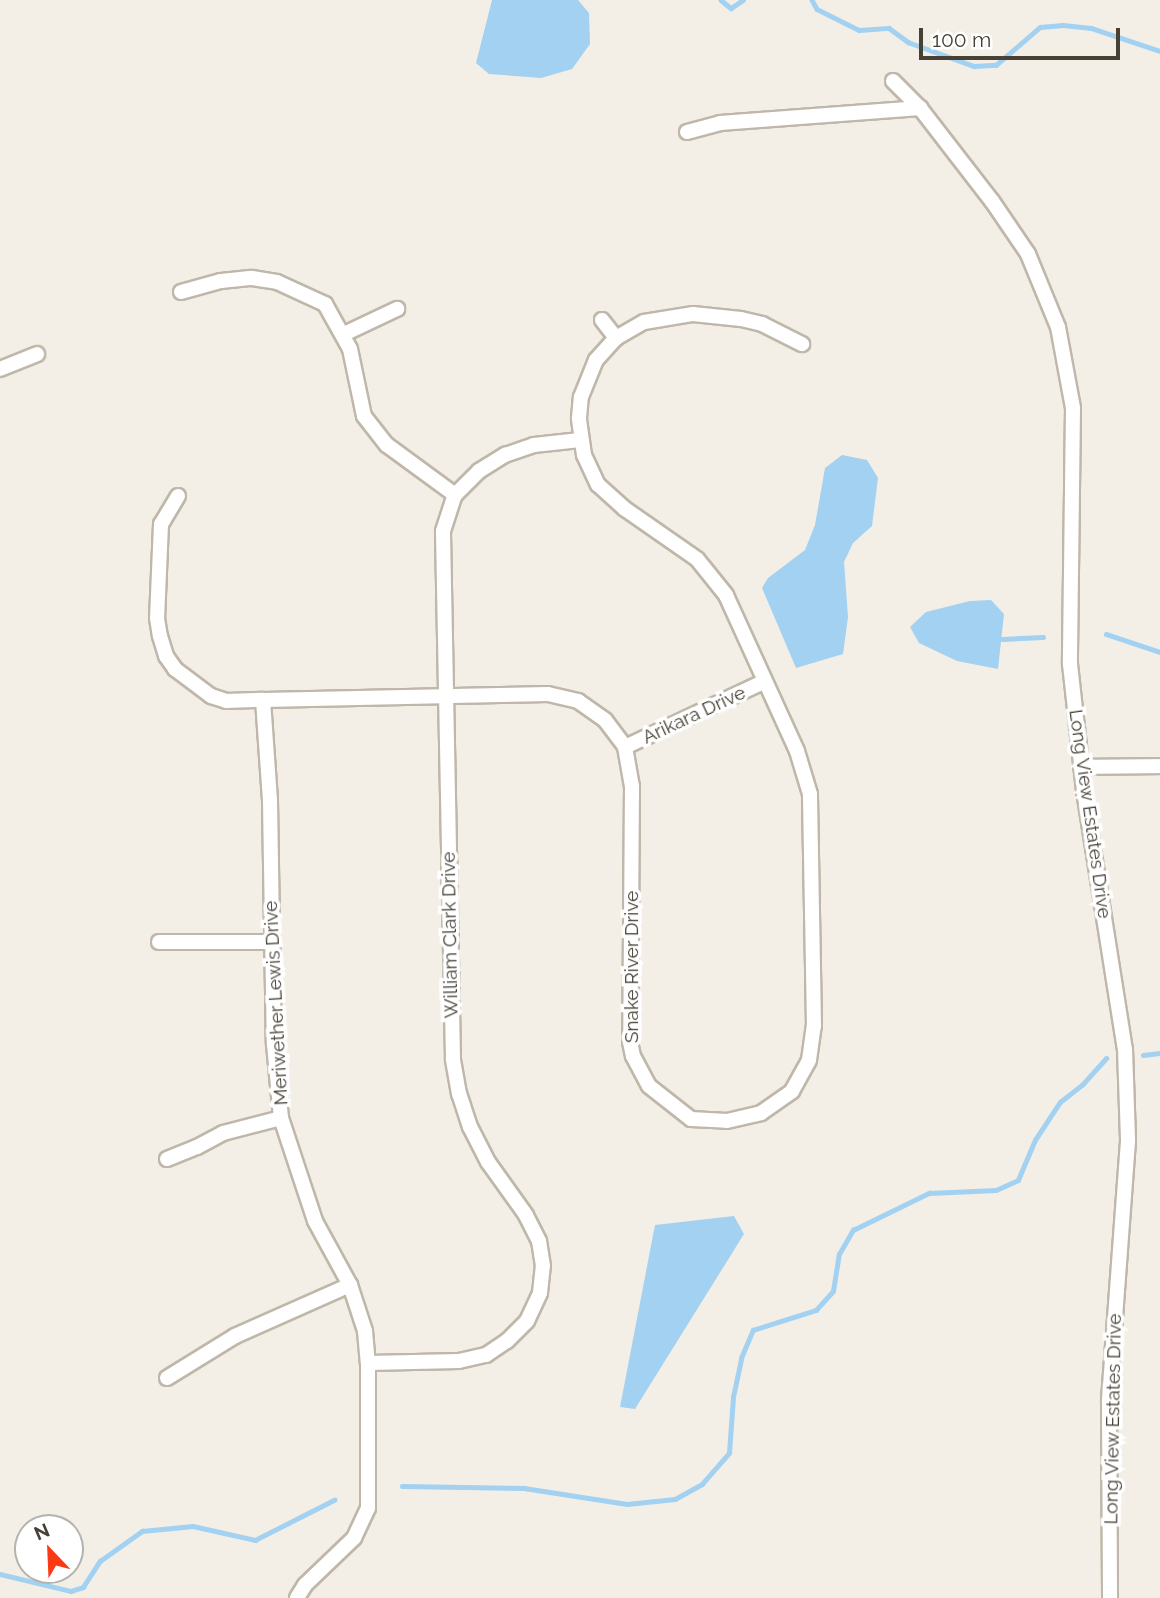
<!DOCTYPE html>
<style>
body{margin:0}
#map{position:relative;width:1160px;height:1598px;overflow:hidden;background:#f3efe6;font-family:Raleway,sans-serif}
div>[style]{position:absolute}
.water>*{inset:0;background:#a2d1f1}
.stream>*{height:4.5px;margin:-2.25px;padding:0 2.25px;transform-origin:2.25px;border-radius:2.25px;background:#a2d1f1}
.roads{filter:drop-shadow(2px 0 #bfb7a9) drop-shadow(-2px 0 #bfb7a9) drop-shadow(0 2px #bfb7a9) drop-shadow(0 -2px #bfb7a9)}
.minor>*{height:14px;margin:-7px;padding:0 7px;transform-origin:7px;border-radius:7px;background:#fff}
span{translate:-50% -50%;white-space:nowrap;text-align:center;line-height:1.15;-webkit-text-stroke:7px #fff;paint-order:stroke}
.street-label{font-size:19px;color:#464035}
.north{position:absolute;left:14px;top:1514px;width:70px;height:70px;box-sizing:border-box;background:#fff;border:2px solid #b5b3ae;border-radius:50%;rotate:337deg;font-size:19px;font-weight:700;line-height:28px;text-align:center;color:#464035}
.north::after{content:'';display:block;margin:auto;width:24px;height:32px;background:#fc3815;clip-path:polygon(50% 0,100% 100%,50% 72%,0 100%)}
.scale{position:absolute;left:919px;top:28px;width:201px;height:32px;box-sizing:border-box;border:4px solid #464035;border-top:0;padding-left:9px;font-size:21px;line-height:24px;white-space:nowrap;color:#464035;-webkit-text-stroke:5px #fff;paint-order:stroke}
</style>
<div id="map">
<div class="water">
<div style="clip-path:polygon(492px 0,578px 0,589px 13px,590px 44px,572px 69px,541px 78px,489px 74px,476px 63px)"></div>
<div style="clip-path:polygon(842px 455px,867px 460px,878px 478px,872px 526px,853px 543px,844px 562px,848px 617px,843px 654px,796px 668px,762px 588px,768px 578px,805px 550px,815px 525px,825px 468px)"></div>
<div style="clip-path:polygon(991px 600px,1004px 614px,998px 669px,957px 661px,919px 643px,910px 627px,926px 612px,970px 601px)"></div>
<div style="clip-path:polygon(734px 1216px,744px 1234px,635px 1409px,620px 1407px,655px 1225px)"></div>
</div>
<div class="stream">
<div style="left:721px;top:0;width:13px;rotate:39deg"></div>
<div style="left:731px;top:8px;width:14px;rotate:-34deg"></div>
<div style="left:812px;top:0;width:10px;rotate:61deg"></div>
<div style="left:817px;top:9px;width:47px;rotate:26.6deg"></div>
<div style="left:859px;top:30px;width:30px;rotate:-4deg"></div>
<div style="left:889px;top:28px;width:24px;rotate:36deg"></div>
<div style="left:908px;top:42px;width:70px;rotate:20deg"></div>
<div style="left:974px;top:66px;width:22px;rotate:-3deg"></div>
<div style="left:996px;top:65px;width:58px;rotate:-40.8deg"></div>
<div style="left:1040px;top:27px;width:23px;rotate:-5deg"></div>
<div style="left:1063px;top:25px;width:28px;rotate:6deg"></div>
<div style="left:1091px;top:28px;width:73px;rotate:18.4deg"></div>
<div style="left:1106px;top:634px;width:57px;rotate:18.4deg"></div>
<div style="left:1002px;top:639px;width:41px;rotate:-2.8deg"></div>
<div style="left:1143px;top:1055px;width:17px;rotate:-7deg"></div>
<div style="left:402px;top:1486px;width:122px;rotate:0.9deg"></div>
<div style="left:524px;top:1488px;width:104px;rotate:8.8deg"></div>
<div style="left:627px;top:1504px;width:48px;rotate:-5.9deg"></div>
<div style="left:675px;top:1499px;width:31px;rotate:-29deg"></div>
<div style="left:702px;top:1484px;width:41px;rotate:-48.9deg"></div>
<div style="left:729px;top:1453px;width:56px;rotate:-85.9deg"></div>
<div style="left:733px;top:1397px;width:40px;rotate:-78deg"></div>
<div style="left:741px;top:1358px;width:30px;rotate:-67deg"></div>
<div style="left:753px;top:1330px;width:66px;rotate:-17.6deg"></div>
<div style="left:816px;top:1310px;width:25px;rotate:-48deg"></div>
<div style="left:833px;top:1291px;width:37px;rotate:-81deg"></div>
<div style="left:839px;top:1254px;width:28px;rotate:-60deg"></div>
<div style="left:853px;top:1230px;width:85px;rotate:-26deg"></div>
<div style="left:929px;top:1193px;width:67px;rotate:-2.6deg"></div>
<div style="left:996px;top:1190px;width:24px;rotate:-24deg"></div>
<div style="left:1018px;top:1180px;width:43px;rotate:-67deg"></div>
<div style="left:1035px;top:1140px;width:45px;rotate:-56.7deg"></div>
<div style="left:1060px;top:1102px;width:28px;rotate:-38deg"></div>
<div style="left:1082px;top:1085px;width:36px;rotate:-48deg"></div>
<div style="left:0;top:1574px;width:73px;rotate:13.5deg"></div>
<div style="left:71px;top:1591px;width:13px;rotate:-18deg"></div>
<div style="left:83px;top:1587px;width:31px;rotate:-57deg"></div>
<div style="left:100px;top:1561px;width:52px;rotate:-35.5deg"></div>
<div style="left:142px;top:1531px;width:51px;rotate:-5.6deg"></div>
<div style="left:193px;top:1526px;width:64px;rotate:12.7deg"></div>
<div style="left:255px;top:1540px;width:89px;rotate:-26.9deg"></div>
</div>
<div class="roads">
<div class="minor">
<div style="left:893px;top:81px;width:38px;rotate:45deg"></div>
<div style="left:920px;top:108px;width:118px;rotate:52.3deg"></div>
<div style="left:992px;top:201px;width:64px;rotate:55.8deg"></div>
<div style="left:1028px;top:254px;width:79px;rotate:67.7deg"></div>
<div style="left:1058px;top:327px;width:82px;rotate:79.5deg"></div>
<div style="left:1073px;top:408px;width:256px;rotate:90.7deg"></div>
<div style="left:1070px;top:664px;width:128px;rotate:83.7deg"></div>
<div style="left:1084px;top:791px;width:261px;rotate:81deg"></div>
<div style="left:1125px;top:1049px;width:92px;rotate:88.1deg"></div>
<div style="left:1128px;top:1141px;width:261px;rotate:94.2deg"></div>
<div style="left:1109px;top:1401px;width:197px;rotate:89.7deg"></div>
<div style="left:687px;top:132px;width:34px;rotate:-15deg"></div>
<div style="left:720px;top:123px;width:201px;rotate:-4.3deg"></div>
<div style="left:181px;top:292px;width:41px;rotate:-15.4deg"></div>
<div style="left:221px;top:281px;width:31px;rotate:-6deg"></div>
<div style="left:252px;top:278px;width:25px;rotate:9deg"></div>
<div style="left:277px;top:282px;width:53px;rotate:24.6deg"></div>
<div style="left:325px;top:304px;width:51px;rotate:60.9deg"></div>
<div style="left:350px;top:349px;width:68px;rotate:78.2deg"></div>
<div style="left:364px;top:416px;width:37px;rotate:52deg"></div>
<div style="left:387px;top:445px;width:84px;rotate:36.3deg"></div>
<div style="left:602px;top:320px;width:23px;rotate:52deg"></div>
<div style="left:344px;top:334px;width:59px;rotate:-25.3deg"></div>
<div style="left:0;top:369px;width:40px;rotate:-22deg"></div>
<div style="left:178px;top:496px;width:33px;rotate:121deg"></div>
<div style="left:161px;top:524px;width:94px;rotate:92.4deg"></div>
<div style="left:157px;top:618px;width:18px;rotate:81deg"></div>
<div style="left:160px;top:636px;width:21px;rotate:73deg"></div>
<div style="left:166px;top:656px;width:16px;rotate:55deg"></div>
<div style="left:175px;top:669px;width:45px;rotate:36.9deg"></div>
<div style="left:211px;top:696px;width:16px;rotate:18deg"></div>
<div style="left:226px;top:701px;width:37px;rotate:-2deg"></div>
<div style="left:263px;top:700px;width:285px;rotate:-1.2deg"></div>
<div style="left:548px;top:694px;width:31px;rotate:13deg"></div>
<div style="left:578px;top:701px;width:33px;rotate:35deg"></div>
<div style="left:605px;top:720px;width:34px;rotate:53deg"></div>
<div style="left:625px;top:747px;width:40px;rotate:80deg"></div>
<div style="left:632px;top:786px;width:256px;rotate:90.4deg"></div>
<div style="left:630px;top:1042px;width:14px;rotate:78deg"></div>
<div style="left:633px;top:1056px;width:34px;rotate:62deg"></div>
<div style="left:649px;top:1086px;width:53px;rotate:38.2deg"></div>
<div style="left:691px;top:1119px;width:36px;rotate:3deg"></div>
<div style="left:727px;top:1121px;width:35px;rotate:-13deg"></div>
<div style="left:761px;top:1113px;width:38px;rotate:-35deg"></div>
<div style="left:792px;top:1091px;width:35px;rotate:-61deg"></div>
<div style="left:809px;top:1060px;width:34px;rotate:-82deg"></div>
<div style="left:814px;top:1026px;width:232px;rotate:-91deg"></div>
<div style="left:810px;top:794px;width:45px;rotate:-106.8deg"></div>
<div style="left:797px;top:751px;width:171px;rotate:-114.5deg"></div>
<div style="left:726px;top:595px;width:46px;rotate:-128.9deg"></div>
<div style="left:697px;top:559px;width:88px;rotate:-145.2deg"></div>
<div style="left:625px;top:509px;width:36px;rotate:-138deg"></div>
<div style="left:598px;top:485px;width:33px;rotate:-115deg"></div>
<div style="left:584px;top:455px;width:37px;rotate:-98deg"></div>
<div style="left:579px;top:418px;width:21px;rotate:-85deg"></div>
<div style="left:581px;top:397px;width:40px;rotate:-68deg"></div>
<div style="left:596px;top:360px;width:30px;rotate:-48deg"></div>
<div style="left:616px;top:338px;width:32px;rotate:-30deg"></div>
<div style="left:644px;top:322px;width:50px;rotate:-9.3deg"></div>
<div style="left:693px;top:314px;width:48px;rotate:5.9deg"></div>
<div style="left:741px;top:319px;width:22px;rotate:13deg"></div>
<div style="left:762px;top:324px;width:45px;rotate:26.6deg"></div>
<div style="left:263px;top:700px;width:101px;rotate:86deg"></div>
<div style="left:270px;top:801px;width:243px;rotate:89.1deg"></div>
<div style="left:274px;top:1044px;width:74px;rotate:84.6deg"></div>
<div style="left:281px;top:1118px;width:108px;rotate:71.7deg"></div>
<div style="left:315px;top:1221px;width:73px;rotate:61.3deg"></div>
<div style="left:350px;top:1285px;width:48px;rotate:71.9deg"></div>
<div style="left:365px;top:1331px;width:32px;rotate:85deg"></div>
<div style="left:368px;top:1363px;width:145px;rotate:90deg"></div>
<div style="left:368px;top:1508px;width:33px;rotate:115deg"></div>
<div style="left:354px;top:1538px;width:68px;rotate:136.2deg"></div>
<div style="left:305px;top:1585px;width:15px;rotate:122deg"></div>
<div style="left:625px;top:747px;width:153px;rotate:-25.2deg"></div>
<div style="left:1081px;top:767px;width:79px;rotate:-0.7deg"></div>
<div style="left:159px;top:942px;width:112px"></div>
<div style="left:167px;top:1159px;width:32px;rotate:-22deg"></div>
<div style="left:197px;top:1147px;width:30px;rotate:-28deg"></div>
<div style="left:223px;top:1133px;width:60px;rotate:-14.5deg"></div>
<div style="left:368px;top:1363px;width:91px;rotate:-1.3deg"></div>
<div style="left:459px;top:1361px;width:28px;rotate:-13deg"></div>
<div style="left:486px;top:1355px;width:25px;rotate:-34deg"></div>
<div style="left:507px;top:1341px;width:28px;rotate:-45deg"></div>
<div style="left:527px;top:1321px;width:31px;rotate:-65deg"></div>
<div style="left:540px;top:1293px;width:27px;rotate:-84deg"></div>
<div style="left:543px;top:1266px;width:25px;rotate:-99deg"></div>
<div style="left:539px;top:1241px;width:29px;rotate:-117deg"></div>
<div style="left:526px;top:1215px;width:65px;rotate:-125.6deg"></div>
<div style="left:488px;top:1162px;width:39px;rotate:-117deg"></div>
<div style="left:470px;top:1127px;width:35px;rotate:-108deg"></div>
<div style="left:459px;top:1094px;width:36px;rotate:-100deg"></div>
<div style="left:453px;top:1059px;width:528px;rotate:-91.09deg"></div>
<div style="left:443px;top:531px;width:38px;rotate:-72deg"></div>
<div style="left:455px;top:495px;width:34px;rotate:-45deg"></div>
<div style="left:479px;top:471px;width:31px;rotate:-32deg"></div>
<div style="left:505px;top:455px;width:31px;rotate:-19deg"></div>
<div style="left:534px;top:445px;width:46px;rotate:-6.2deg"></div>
<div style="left:167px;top:1378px;width:80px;rotate:-31.7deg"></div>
<div style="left:235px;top:1336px;width:126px;rotate:-23.9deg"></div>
</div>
</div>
<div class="street-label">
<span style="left:694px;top:715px;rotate:-25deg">Arikara Drive</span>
<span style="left:1090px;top:814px;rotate:82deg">Long View Estates Drive</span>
<span style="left:450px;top:935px;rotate:-91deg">William Clark Drive</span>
<span style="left:632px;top:967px;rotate:-90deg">Snake River Drive</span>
<span style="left:276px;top:1003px;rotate:-93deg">Meriwether Lewis Drive</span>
<span style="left:1113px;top:1419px;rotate:-89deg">Long View Estates Drive</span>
</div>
<div class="north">N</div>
<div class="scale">100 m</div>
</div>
